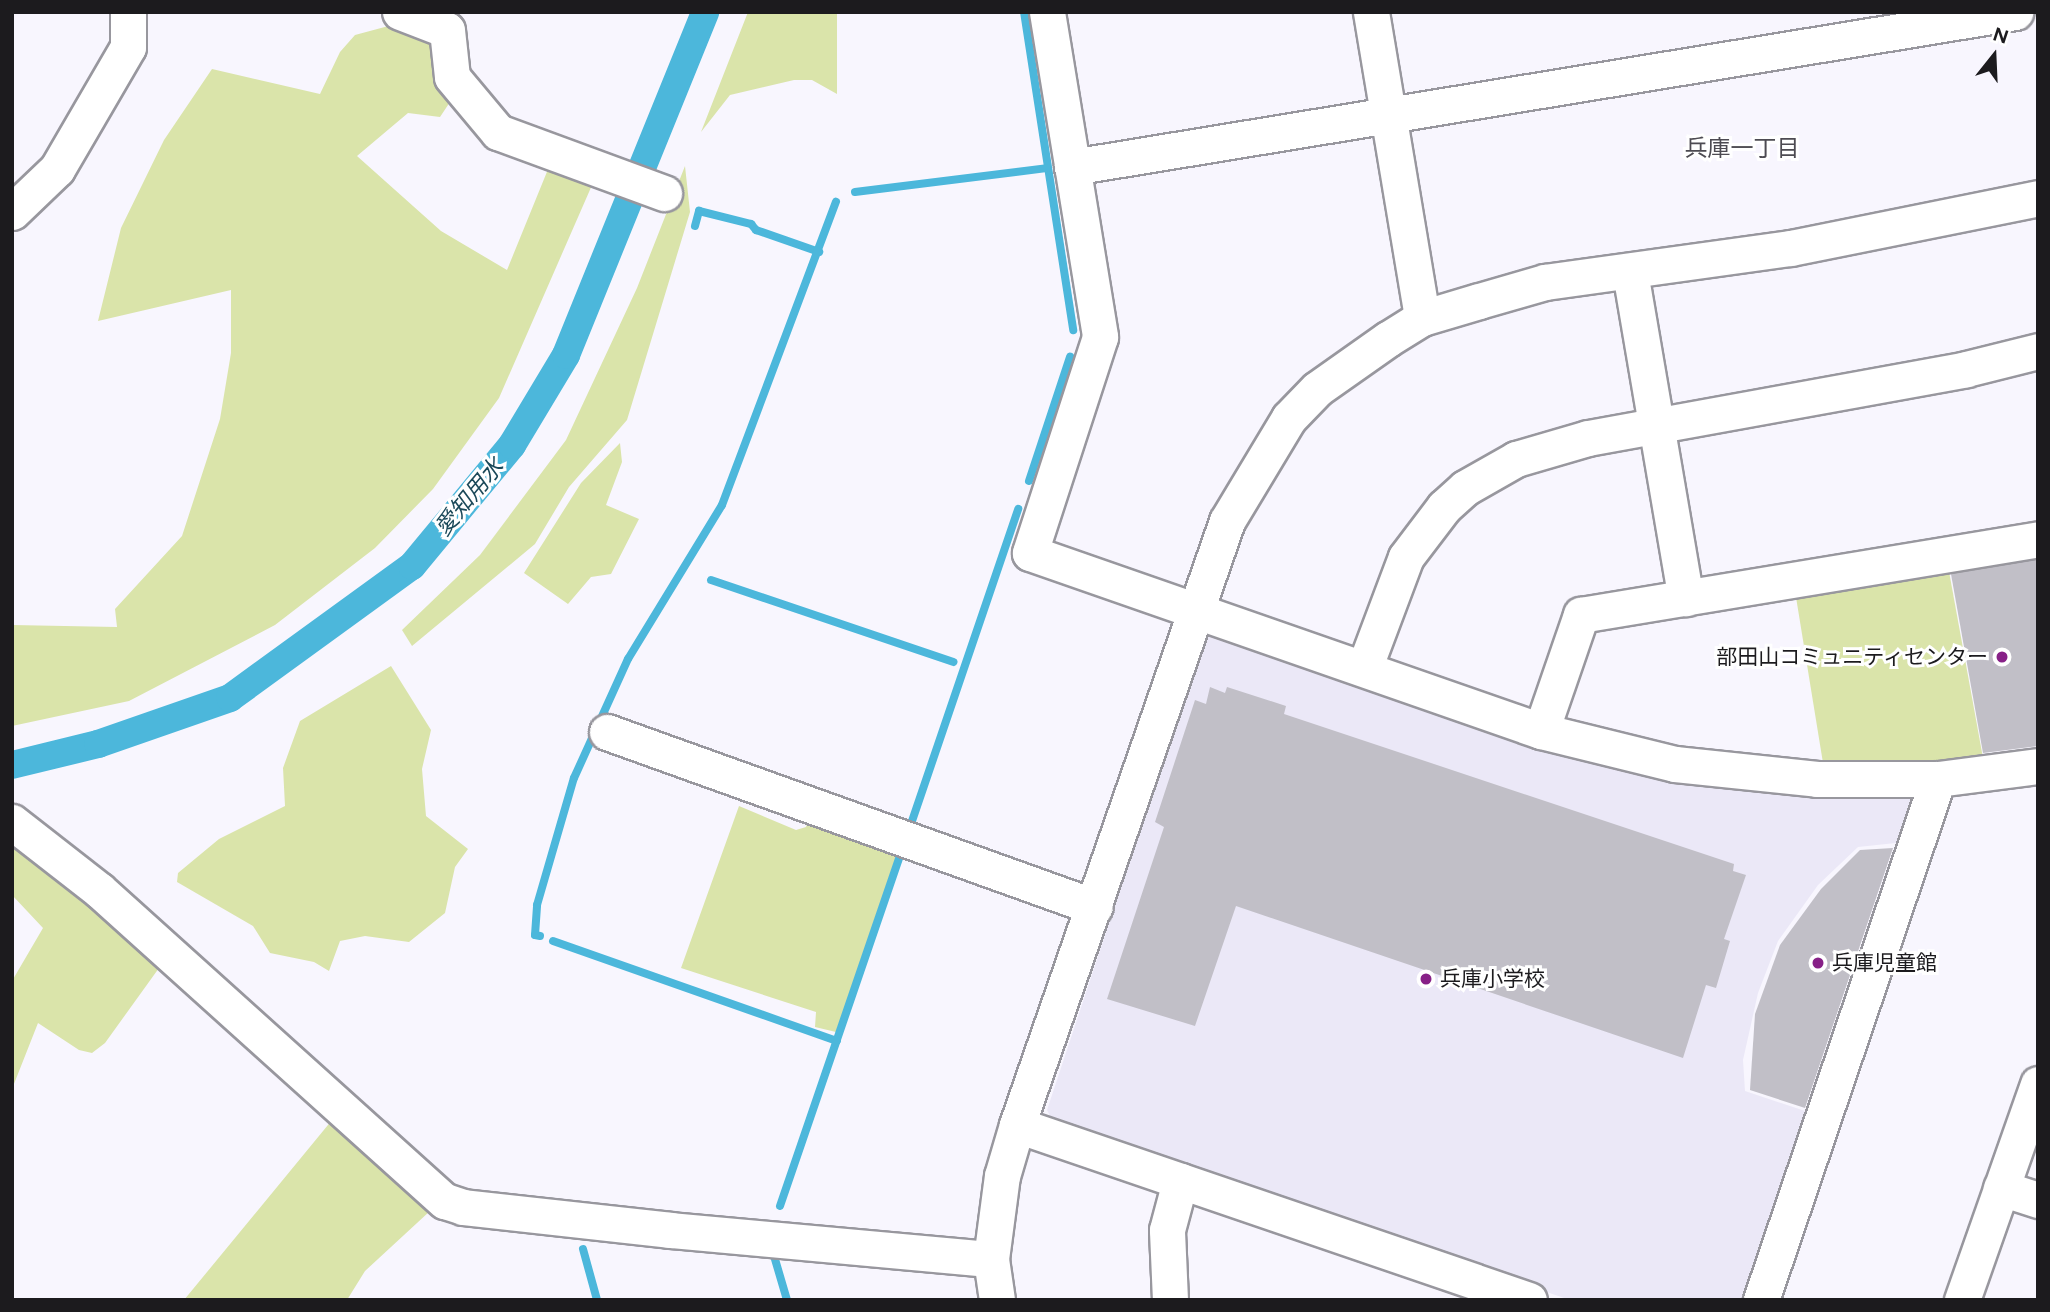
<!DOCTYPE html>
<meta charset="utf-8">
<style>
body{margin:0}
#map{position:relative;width:2050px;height:1312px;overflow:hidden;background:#f8f6fe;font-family:Figtree,"Noto Sans JP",sans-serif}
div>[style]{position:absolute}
.built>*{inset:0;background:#ebe8f7}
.green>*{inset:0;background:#dae4aa}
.stream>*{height:8px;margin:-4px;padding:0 4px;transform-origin:4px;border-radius:4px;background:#4cb7db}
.canal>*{height:28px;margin:-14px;padding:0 14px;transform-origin:14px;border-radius:14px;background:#4cb7db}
.building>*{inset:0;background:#c1bfc7}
.roads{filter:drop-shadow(2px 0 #98979e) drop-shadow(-2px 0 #98979e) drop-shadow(0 2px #98979e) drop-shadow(0 -2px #98979e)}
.minor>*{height:35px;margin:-17.5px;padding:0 17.5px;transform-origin:17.5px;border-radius:17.5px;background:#fff}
.dots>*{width:19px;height:19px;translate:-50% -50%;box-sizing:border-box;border:4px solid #fff;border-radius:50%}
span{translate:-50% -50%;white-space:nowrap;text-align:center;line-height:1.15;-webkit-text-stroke:6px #fff;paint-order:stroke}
.poi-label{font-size:21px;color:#1c1b1e}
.right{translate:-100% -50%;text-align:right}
.left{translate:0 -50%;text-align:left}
.neighbourhood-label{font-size:23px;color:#4d4b52}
.water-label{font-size:23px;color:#1b4959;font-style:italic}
.frame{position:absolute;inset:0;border:14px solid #1c1b1e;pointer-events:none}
.north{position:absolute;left:1959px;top:21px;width:70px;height:70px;-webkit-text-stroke:5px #fff;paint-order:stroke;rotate:18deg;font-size:19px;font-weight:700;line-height:28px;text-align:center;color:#1c1b1e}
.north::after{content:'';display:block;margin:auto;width:24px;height:32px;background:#1c1b1e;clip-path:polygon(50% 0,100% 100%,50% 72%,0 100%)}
</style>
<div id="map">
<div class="built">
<div style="clip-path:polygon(1205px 634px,1454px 716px,1912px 794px,1920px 805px,1905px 842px,1858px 847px,1818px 885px,1778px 941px,1758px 993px,1743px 1060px,1745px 1091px,1811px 1113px,1748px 1300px,1570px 1300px,1054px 1124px,1047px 1110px)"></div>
</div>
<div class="green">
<div style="clip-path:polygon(748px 12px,837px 12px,837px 94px,812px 80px,794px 80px,730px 95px,701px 132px)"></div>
<div style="clip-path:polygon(407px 21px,440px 34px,452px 99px,440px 117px,408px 113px,357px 156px,441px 231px,507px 270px,553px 157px,596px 176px,499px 398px,433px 489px,375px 548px,275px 625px,129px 701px,12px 726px,12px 625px,117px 627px,115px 609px,182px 536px,220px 419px,231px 353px,231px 290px,98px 321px,121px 228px,164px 140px,212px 69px,320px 94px,340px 52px,355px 35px)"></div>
<div style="clip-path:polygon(685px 166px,690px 212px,627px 420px,569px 487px,535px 544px,412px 646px,402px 630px,480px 555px,566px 440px,637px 288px)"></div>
<div style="clip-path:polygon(620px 443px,622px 462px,606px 505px,639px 519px,611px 574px,591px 577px,568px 604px,524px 573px,581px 483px)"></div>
<div style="clip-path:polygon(1948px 566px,1983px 758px,1904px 766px,1823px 763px,1795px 591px)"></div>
<div style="clip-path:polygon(391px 666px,431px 730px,422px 769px,426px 816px,468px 849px,455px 867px,445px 913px,409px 942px,365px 936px,340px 941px,329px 971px,314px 962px,270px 953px,253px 926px,177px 882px,178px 873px,219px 839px,285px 806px,283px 768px,300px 721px)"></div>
<div style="clip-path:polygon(739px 806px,796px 830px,806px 827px,810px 815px,899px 848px,836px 1032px,815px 1027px,816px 1012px,681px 968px)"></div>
<div style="clip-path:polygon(12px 831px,159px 958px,159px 968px,105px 1043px,92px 1053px,79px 1050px,38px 1023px,12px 1089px,12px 981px,43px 928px,12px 895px)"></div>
<div style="clip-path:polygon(337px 1114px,429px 1198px,430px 1211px,365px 1271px,347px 1300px,184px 1300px)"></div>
</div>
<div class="stream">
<div style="left:1024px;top:12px;width:322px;rotate:81.2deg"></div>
<div style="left:855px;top:192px;width:193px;rotate:-7.1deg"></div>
<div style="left:695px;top:226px;width:16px;rotate:-75deg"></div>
<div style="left:699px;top:211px;width:54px;rotate:14deg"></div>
<div style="left:751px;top:224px;width:8px;rotate:50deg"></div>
<div style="left:756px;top:230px;width:67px;rotate:19.2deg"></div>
<div style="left:1029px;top:481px;width:131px;rotate:-71.7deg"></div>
<div style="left:711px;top:580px;width:256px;rotate:18.7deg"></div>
<div style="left:911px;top:824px;width:333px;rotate:-71.2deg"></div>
<div style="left:540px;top:936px;width:5px;rotate:-169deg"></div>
<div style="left:535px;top:935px;width:30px;rotate:-86deg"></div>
<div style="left:537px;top:905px;width:132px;rotate:-73.8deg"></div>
<div style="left:574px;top:778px;width:131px;rotate:-65.6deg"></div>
<div style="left:628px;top:659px;width:180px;rotate:-58.6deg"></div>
<div style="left:722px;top:505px;width:324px;rotate:-69.4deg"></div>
<div style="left:553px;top:941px;width:301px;rotate:19.4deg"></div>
<div style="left:780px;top:1206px;width:379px;rotate:-71.1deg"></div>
<div style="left:583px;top:1249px;width:53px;rotate:74.6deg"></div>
<div style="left:772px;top:1249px;width:53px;rotate:73.6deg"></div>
</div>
<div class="canal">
<div style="left:12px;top:765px;width:89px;rotate:-13.7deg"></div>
<div style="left:98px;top:744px;width:140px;rotate:-19.2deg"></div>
<div style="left:230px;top:698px;width:225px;rotate:-36deg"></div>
<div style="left:412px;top:566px;width:157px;rotate:-50.4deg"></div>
<div style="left:512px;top:445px;width:105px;rotate:-59deg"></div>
<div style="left:566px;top:355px;width:370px;rotate:-67.9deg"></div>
</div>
<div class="building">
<div style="clip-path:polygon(2038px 559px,2038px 746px,1983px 753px,1951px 574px)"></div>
<div style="clip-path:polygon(1210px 687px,1225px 693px,1227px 687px,1286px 706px,1284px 714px,1734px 864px,1733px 871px,1746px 875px,1724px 939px,1730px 941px,1716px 988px,1706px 985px,1683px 1058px,1236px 906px,1195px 1026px,1107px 999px,1164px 827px,1155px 822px,1195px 700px,1206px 704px)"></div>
<div style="clip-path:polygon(1893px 848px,1805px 1108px,1750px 1090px,1755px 1014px,1780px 945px,1821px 889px,1860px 850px)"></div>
</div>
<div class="roads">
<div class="minor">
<div style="left:400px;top:12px;width:50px;rotate:21deg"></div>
<div style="left:447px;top:30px;width:47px;rotate:83.9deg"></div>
<div style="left:452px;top:77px;width:72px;rotate:50.1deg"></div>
<div style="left:498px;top:132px;width:177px;rotate:20.2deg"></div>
<div style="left:1047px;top:12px;width:329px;rotate:80.7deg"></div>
<div style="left:1100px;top:337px;width:227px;rotate:108deg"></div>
<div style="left:1030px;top:553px;width:541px;rotate:19.21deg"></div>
<div style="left:1541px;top:731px;width:138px;rotate:13.8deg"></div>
<div style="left:1675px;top:764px;width:143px;rotate:6deg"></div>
<div style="left:1817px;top:779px;width:121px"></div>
<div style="left:1938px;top:779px;width:101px;rotate:-7.4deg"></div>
<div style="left:1371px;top:12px;width:310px;rotate:80.5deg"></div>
<div style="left:1072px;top:167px;width:956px;rotate:-9.33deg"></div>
<div style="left:12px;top:212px;width:62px;rotate:-43.7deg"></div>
<div style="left:57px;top:169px;width:141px;rotate:-59.8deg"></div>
<div style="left:128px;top:47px;width:35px;rotate:-90deg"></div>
<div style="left:1630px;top:272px;width:331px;rotate:80.3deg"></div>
<div style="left:1365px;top:666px;width:116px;rotate:-69.4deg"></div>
<div style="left:1406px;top:557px;width:63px;rotate:-52.8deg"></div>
<div style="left:1444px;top:507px;width:28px;rotate:-42deg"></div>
<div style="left:1465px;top:488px;width:59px;rotate:-29.6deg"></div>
<div style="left:1516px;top:459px;width:75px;rotate:-16.3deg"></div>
<div style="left:1588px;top:438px;width:384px;rotate:-10.3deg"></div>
<div style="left:1966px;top:369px;width:74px;rotate:-14deg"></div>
<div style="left:1541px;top:731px;width:123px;rotate:-71deg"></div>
<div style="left:1581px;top:615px;width:463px;rotate:-9.4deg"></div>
<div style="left:607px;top:732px;width:518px;rotate:19.73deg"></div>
<div style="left:12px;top:822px;width:110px;rotate:38deg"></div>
<div style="left:99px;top:890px;width:465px;rotate:42deg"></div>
<div style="left:445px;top:1201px;width:19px;rotate:18deg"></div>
<div style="left:463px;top:1207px;width:208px;rotate:6.3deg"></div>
<div style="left:670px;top:1230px;width:322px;rotate:5.2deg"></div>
<div style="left:1017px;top:1125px;width:541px;rotate:18.87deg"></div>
<div style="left:2001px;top:1188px;width:39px;rotate:18deg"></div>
<div style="left:997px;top:1300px;width:41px;rotate:-98.3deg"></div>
<div style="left:991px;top:1259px;width:84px;rotate:-82.5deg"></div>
<div style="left:1002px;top:1176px;width:53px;rotate:-73.6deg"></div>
<div style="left:1017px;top:1125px;width:639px;rotate:-70.83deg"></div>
<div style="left:1227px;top:521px;width:120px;rotate:-59deg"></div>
<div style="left:1289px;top:418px;width:40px;rotate:-46deg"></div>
<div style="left:1317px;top:389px;width:87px;rotate:-35.2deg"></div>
<div style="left:1388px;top:339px;width:40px;rotate:-32deg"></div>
<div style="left:1422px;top:318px;width:59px;rotate:-16.6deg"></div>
<div style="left:1479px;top:301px;width:69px;rotate:-16.1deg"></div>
<div style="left:1545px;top:282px;width:248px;rotate:-7.9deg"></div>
<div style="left:1791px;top:248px;width:252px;rotate:-11.4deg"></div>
<div style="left:1170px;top:1300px;width:70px;rotate:-92.5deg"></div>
<div style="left:1167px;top:1230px;width:51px;rotate:-75.1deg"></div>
<div style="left:1761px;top:1300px;width:550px;rotate:-71.24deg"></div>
<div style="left:1962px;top:1300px;width:229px;rotate:-70.6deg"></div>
</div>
</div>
<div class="dots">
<div style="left:2002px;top:657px;background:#872087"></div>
<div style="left:1818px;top:963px;background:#872087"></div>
<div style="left:1426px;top:979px;background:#872087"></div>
</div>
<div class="poi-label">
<span class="right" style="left:1988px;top:657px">部田山コミュニティセンター</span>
<span class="left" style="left:1832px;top:963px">兵庫児童館</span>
<span class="left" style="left:1440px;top:979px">兵庫小学校</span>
</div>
<div class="neighbourhood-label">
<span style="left:1742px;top:148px">兵庫一丁目</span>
</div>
<div class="water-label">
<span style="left:469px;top:497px;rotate:-50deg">愛知用水</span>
</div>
<div class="frame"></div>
<div class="north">N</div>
</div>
